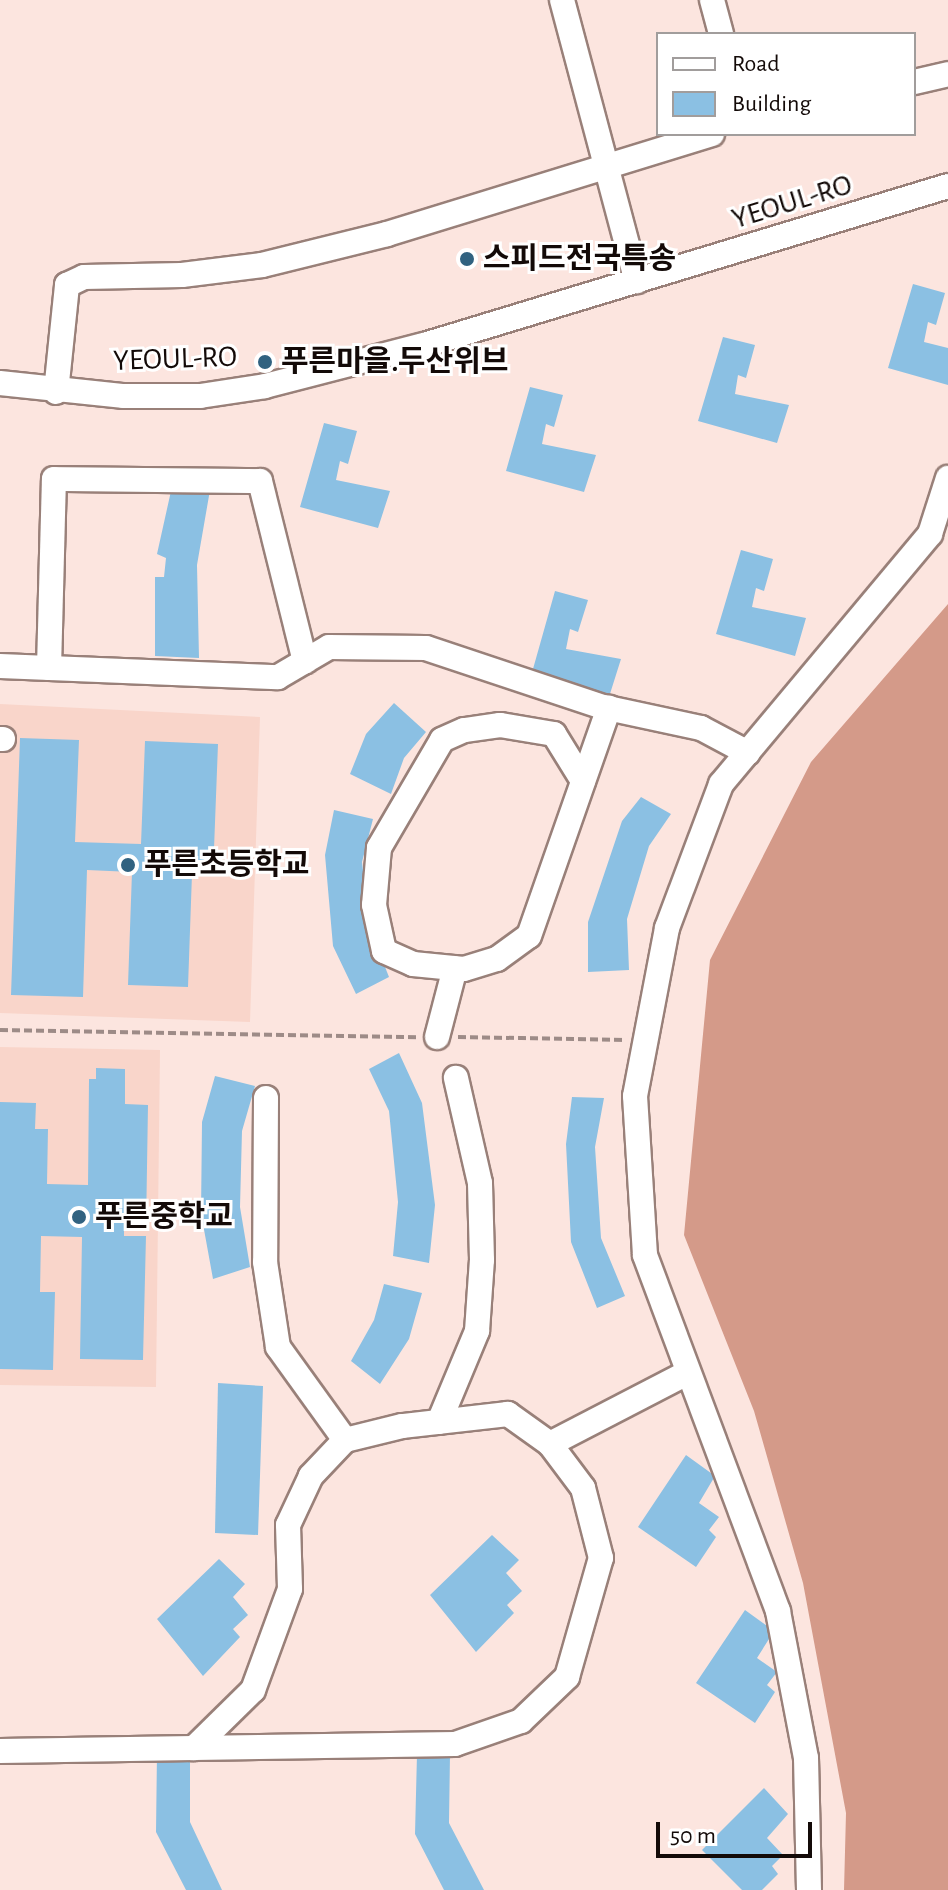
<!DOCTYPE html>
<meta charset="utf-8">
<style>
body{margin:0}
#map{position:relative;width:948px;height:1890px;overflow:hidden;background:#fce5df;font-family:"Alegreya Sans","Noto Sans KR",sans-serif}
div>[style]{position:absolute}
.built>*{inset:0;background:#f9d5ca}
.forest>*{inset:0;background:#d49a89}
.building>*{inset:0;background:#8bc0e3}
.path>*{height:4px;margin-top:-2px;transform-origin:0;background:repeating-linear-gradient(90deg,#9d8b87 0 8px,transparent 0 12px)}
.roads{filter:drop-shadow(2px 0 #998079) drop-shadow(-2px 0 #998079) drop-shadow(0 2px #998079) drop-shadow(0 -2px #998079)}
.minor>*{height:24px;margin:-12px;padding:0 12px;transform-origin:12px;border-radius:12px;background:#fff}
.dots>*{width:22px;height:22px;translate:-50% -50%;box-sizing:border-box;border:4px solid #fff;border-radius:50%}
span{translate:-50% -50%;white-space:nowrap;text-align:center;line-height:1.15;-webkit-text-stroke:6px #fff;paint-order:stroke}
.street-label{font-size:30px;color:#130a08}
.poi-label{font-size:30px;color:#130a08;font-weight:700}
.left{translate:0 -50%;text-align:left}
.legend{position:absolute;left:656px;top:32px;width:260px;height:104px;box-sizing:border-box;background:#fff;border:2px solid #a19d9c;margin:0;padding:10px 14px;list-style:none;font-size:24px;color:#130a08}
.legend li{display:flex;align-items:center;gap:16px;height:40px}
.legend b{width:40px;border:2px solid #a19d9c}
.scale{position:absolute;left:656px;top:1822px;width:156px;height:36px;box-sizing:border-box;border:4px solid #130a08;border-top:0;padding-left:10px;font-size:24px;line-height:28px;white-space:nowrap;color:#130a08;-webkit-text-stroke:6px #fff;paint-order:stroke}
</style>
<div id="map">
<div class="built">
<div style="clip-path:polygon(0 704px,260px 717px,250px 1022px,0 1013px)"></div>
<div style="clip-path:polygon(0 1047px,160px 1050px,156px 1387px,0 1385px)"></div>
</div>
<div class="forest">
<div style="clip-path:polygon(948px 604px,948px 1890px,844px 1890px,846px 1813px,803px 1583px,754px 1411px,684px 1235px,710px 960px,811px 762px)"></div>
</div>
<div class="building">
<div style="clip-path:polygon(913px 284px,945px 293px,936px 325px,928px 322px,924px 342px,948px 348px,948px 385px,888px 368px)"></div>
<div style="clip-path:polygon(723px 337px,755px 345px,746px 378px,738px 375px,735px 394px,789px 405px,777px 443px,698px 421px)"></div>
<div style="clip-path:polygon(530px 387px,563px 395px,554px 427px,546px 424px,542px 444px,596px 455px,584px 492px,506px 471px)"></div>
<div style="clip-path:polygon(324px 423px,357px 431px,348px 464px,340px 461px,336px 480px,390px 491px,378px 528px,300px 507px)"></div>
<div style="clip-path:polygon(173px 482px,210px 490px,197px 565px,199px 658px,155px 656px,155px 577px,164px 577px,166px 558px,157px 554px)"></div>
<div style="clip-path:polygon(741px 550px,773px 559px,764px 591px,756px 588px,752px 607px,806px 618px,795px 656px,716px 634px)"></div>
<div style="clip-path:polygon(555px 591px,588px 600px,578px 632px,570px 629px,566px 649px,621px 659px,609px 697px,531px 676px)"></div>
<div style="clip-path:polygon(394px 703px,426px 732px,404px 758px,391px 794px,350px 774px,366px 734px)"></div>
<div style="clip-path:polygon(20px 738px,79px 740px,75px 842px,141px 844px,145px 741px,218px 744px,213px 875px,192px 874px,188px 987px,128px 985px,132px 872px,87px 870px,83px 997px,11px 995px)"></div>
<div style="clip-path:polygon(641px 797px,671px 814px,649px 846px,627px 919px,629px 970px,588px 972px,588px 922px,622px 821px)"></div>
<div style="clip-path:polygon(334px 810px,373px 819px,362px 862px,370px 929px,389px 977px,356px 994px,333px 946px,325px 855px)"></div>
<div style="clip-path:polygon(399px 1053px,422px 1103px,435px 1205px,429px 1263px,393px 1256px,398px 1202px,389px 1111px,369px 1069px)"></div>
<div style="clip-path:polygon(96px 1068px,125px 1069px,125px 1104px,148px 1105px,146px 1229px,124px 1228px,124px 1236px,146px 1236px,143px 1360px,80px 1359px,82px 1237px,41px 1236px,40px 1292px,55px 1292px,53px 1370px,0 1369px,0 1102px,36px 1103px,35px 1129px,48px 1129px,47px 1184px,88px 1185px,89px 1079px,96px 1079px)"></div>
<div style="clip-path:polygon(215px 1076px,255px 1086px,242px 1131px,240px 1207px,250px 1267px,213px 1279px,201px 1213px,202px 1122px)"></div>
<div style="clip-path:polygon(572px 1097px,604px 1098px,595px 1147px,601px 1238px,625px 1296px,597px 1308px,571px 1242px,566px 1144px)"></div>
<div style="clip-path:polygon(384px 1284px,422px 1293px,409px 1339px,380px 1384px,351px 1361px,374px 1320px)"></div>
<div style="clip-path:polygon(218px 1383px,263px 1386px,258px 1535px,215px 1533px)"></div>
<div style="clip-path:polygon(686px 1455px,715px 1476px,699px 1503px,719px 1517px,709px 1530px,716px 1537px,696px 1567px,638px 1527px)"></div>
<div style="clip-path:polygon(492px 1535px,519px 1560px,506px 1573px,522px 1591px,507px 1605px,514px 1613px,476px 1652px,430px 1595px)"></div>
<div style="clip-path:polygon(219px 1559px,245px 1584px,233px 1597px,248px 1615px,233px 1629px,240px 1637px,203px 1676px,157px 1619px)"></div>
<div style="clip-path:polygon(745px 1610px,774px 1631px,757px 1658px,777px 1672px,767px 1685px,775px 1692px,755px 1723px,696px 1683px)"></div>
<div style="clip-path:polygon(157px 1752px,190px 1754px,190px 1822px,222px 1890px,186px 1890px,156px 1832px)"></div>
<div style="clip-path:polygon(417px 1754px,450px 1755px,449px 1823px,484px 1890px,444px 1890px,415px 1834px)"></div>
<div style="clip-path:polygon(764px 1788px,788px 1814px,767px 1838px,783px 1855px,772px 1866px,778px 1874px,762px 1890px,742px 1890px,702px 1850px)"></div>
</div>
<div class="path">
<div style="left:0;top:1030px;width:418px;rotate:1deg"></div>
<div style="left:458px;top:1037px;width:168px;rotate:1deg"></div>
</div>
<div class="roads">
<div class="minor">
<div style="left:562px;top:0;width:291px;rotate:75.1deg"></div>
<div style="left:712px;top:0;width:35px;rotate:75deg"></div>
<div style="left:914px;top:82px;width:35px;rotate:-13deg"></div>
<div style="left:0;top:383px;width:125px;rotate:6deg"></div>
<div style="left:124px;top:396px;width:76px"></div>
<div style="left:200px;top:396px;width:66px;rotate:-8.7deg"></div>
<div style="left:265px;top:386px;width:164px;rotate:-14.5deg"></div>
<div style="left:424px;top:345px;width:548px;rotate:-16.88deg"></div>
<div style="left:56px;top:392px;width:108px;rotate:-84.1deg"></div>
<div style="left:67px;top:285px;width:19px;rotate:-25deg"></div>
<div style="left:84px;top:277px;width:98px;rotate:-1.2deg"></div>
<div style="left:182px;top:275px;width:81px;rotate:-7.1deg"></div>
<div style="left:262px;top:265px;width:129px;rotate:-13.9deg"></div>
<div style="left:387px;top:234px;width:340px;rotate:-17.1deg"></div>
<div style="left:0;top:666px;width:278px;rotate:2.3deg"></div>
<div style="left:278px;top:677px;width:59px;rotate:-30.5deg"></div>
<div style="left:329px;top:647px;width:97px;rotate:0.6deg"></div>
<div style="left:426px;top:648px;width:187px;rotate:18.4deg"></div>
<div style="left:603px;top:707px;width:100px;rotate:12.1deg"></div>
<div style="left:701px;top:728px;width:53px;rotate:28deg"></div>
<div style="left:49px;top:668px;width:189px;rotate:-88.5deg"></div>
<div style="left:54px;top:479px;width:206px;rotate:0.6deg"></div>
<div style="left:260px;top:481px;width:186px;rotate:76deg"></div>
<div style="left:0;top:739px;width:3px"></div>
<div style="left:583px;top:781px;width:55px;rotate:-121.7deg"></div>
<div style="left:554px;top:734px;width:55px;rotate:-170.5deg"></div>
<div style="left:500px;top:725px;width:36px;rotate:172deg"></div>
<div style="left:464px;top:730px;width:24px;rotate:156deg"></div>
<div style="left:442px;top:740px;width:125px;rotate:120.3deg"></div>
<div style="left:379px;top:848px;width:57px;rotate:95deg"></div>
<div style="left:374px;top:905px;width:47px;rotate:77.7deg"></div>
<div style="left:384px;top:951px;width:32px;rotate:24deg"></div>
<div style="left:413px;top:964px;width:51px;rotate:5.6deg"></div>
<div style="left:464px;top:969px;width:34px;rotate:-17deg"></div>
<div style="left:497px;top:959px;width:39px;rotate:-36deg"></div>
<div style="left:529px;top:936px;width:242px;rotate:-70.7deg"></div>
<div style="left:437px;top:1037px;width:71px;rotate:-75.4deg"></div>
<div style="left:266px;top:1098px;width:164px;rotate:90.3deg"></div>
<div style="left:265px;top:1262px;width:86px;rotate:81.3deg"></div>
<div style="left:278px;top:1347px;width:115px;rotate:54.2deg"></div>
<div style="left:439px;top:1422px;width:99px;rotate:-67.3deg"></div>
<div style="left:477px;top:1331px;width:71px;rotate:-86deg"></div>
<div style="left:482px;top:1260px;width:77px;rotate:-91.5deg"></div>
<div style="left:480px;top:1183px;width:108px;rotate:-102.9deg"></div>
<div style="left:550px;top:1444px;width:152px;rotate:-27.4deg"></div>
<div style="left:0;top:1751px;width:194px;rotate:-0.9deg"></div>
<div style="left:194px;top:1748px;width:261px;rotate:-0.9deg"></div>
<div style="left:455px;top:1744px;width:70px;rotate:-19.2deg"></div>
<div style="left:521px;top:1721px;width:64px;rotate:-43.7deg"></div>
<div style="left:567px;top:1677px;width:124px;rotate:-74.1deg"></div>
<div style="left:601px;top:1558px;width:72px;rotate:-104.4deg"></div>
<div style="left:583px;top:1488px;width:55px;rotate:-126.9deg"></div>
<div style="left:550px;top:1444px;width:52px;rotate:-144.5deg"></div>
<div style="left:508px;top:1414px;width:107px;rotate:173.5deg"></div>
<div style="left:402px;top:1426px;width:59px;rotate:166.2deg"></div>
<div style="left:345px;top:1440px;width:50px;rotate:133.4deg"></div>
<div style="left:311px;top:1476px;width:54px;rotate:115.1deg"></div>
<div style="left:288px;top:1525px;width:64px;rotate:88.2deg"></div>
<div style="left:290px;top:1589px;width:108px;rotate:110.1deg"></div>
<div style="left:253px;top:1690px;width:83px;rotate:135.5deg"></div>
<div style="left:809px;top:1890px;width:132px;rotate:-91.3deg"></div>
<div style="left:806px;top:1758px;width:150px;rotate:-100.8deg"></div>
<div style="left:778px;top:1611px;width:380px;rotate:-110.5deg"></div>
<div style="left:645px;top:1255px;width:159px;rotate:-93.6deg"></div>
<div style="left:635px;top:1096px;width:171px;rotate:-79.2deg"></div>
<div style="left:667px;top:928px;width:154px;rotate:-69.4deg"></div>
<div style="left:721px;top:784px;width:326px;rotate:-50.1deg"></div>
<div style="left:930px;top:534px;width:59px;rotate:-72.2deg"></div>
</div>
</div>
<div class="dots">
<div style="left:467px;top:259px;background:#316280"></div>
<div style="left:265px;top:362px;background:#316280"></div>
<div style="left:128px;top:865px;background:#316280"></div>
<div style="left:79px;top:1217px;background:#316280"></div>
</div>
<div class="street-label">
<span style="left:792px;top:202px;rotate:-17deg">YEOUL-RO</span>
<span style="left:175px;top:359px;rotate:-2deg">YEOUL-RO</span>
</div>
<div class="poi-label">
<span class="left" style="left:483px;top:259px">스피드전국특송</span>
<span class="left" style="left:281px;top:362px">푸른마을.두산위브</span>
<span class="left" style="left:144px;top:865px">푸른초등학교</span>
<span class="left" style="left:95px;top:1217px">푸른중학교</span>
</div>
<ul class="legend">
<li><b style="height:10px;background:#fff"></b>Road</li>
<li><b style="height:22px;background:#8bc0e3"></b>Building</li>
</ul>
<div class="scale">50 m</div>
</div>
